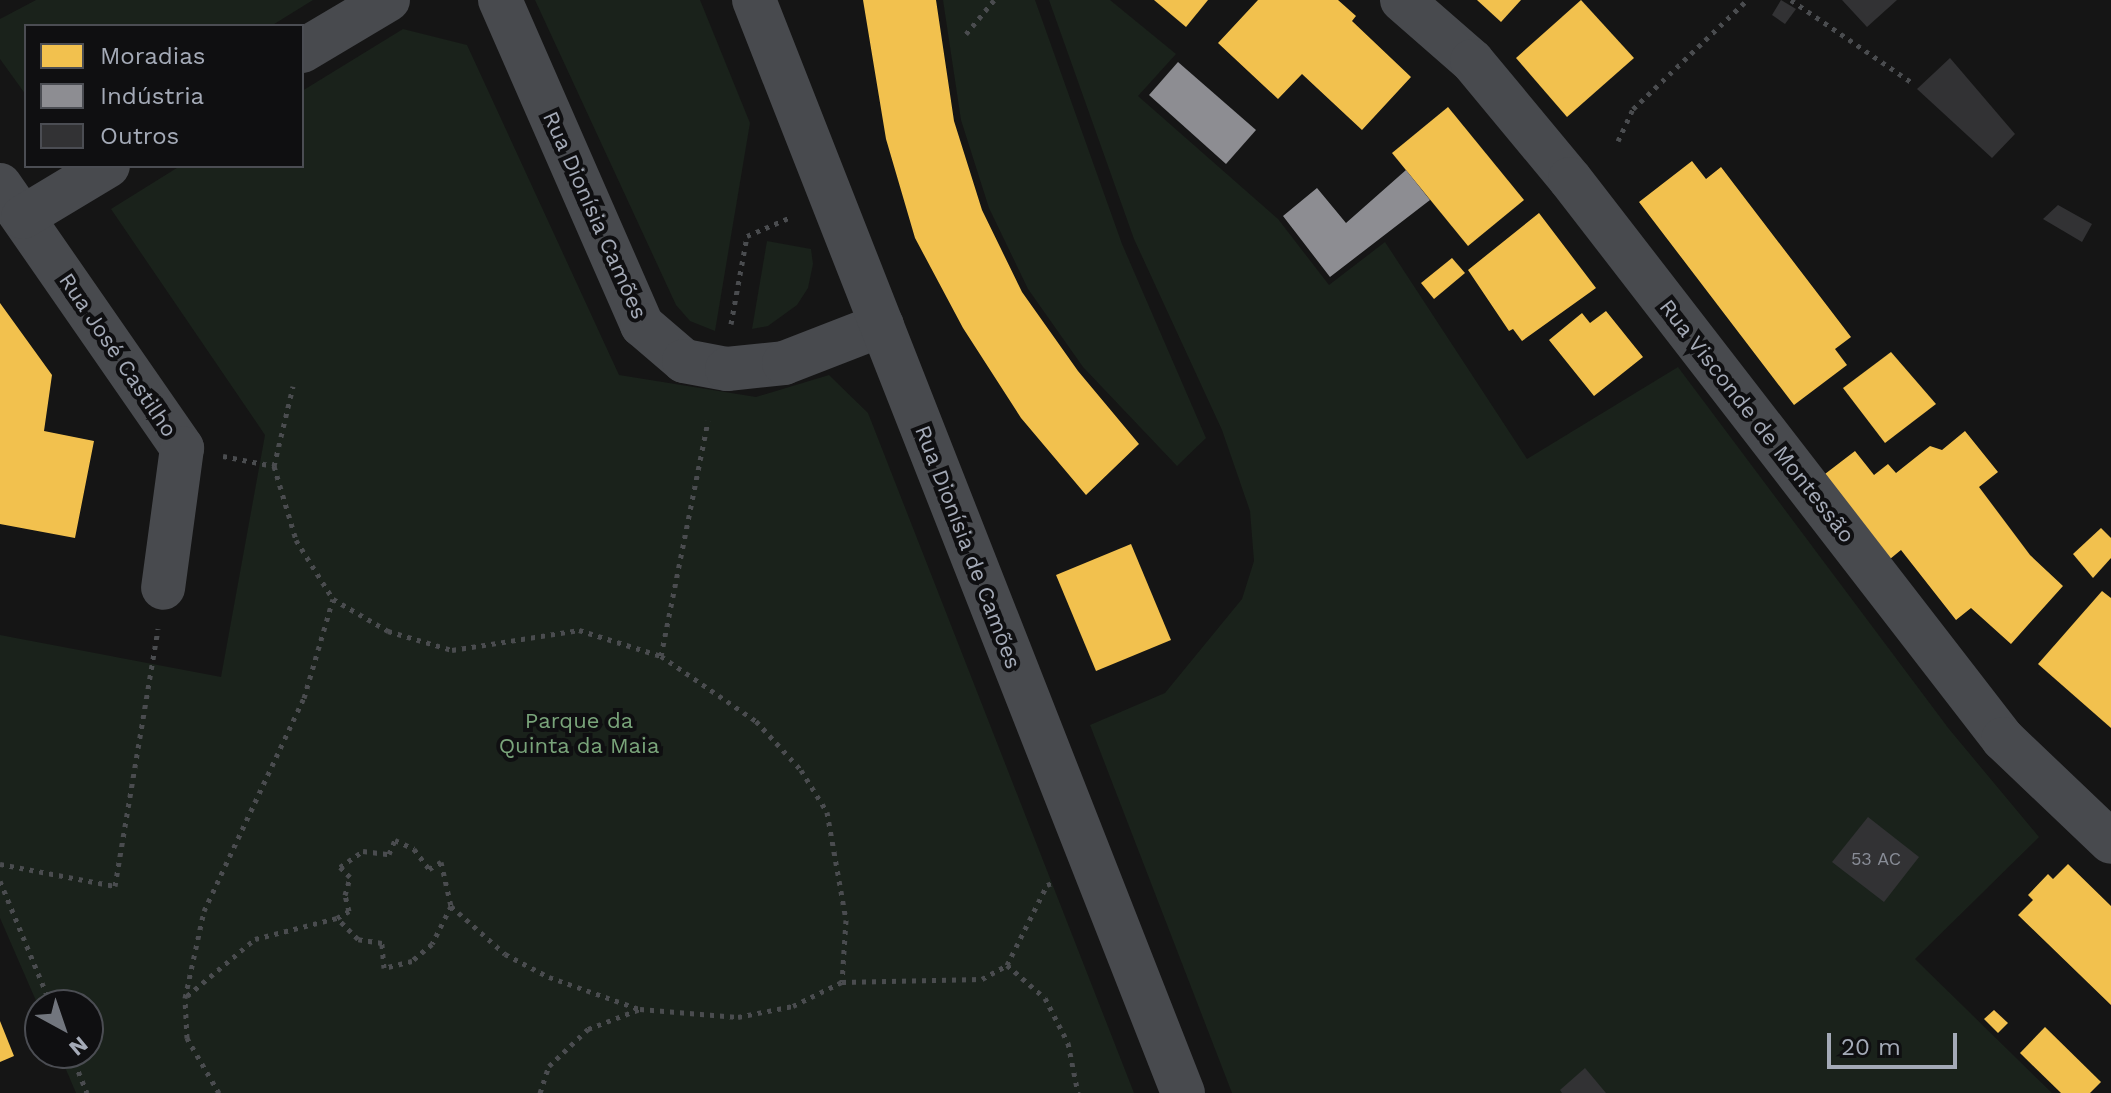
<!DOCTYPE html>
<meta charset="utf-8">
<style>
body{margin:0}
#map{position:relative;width:2111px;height:1093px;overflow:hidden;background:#151515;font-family:"Work Sans",sans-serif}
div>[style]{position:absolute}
.green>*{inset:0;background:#1a221b}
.homes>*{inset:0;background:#f2c14e}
.industry>*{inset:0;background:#8d8d92}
.building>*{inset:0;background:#323234}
.path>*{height:5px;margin-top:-2.5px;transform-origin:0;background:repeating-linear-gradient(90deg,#4a4c4f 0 4px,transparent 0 10px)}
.minor>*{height:44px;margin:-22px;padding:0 22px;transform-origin:22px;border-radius:22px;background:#484a4e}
span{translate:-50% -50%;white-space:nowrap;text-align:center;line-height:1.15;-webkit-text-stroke:8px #0f0f11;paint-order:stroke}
.number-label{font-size:18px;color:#888c96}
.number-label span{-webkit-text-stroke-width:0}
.street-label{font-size:22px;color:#a4aab7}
.park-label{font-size:22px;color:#79a47a}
.legend{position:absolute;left:24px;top:24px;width:280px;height:144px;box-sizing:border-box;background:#0f0f11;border:2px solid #4b4d53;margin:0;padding:10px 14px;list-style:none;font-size:24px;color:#a4aab7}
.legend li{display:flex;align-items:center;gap:16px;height:40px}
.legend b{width:40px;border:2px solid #4b4d53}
.north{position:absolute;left:24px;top:989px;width:80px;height:80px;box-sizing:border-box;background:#0f0f11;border:2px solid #4b4d53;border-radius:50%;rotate:140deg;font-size:22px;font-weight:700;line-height:32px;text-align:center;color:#a4aab7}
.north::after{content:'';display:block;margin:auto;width:28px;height:36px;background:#72767e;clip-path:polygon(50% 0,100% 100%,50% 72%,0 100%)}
.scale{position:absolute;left:1827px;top:1033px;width:130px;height:36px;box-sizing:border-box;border:4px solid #a4aab7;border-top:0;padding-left:10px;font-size:24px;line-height:28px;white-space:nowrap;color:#a4aab7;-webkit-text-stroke:6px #0f0f11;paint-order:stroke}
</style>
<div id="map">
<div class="green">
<div style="clip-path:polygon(36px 0,313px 0,271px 26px,26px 26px,26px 95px,0 59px,0 19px)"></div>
<div style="clip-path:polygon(535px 0,700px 0,750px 123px,715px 331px,690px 321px,676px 305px)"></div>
<div style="clip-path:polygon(943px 0,1035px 0,1122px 244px,1206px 438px,1177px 466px,1083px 367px,1028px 289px,989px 208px,961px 120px)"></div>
<div style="clip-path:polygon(1049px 0,1110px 0,1176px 54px,1138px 96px,1278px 219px,1329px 285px,1385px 242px,1527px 459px,1678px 367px,1949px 729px,2039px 837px,1915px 959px,2052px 1093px,1232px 1093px,1090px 725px,1165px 693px,1242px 599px,1254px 561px,1250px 511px,1222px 430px,1134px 239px)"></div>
<div style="clip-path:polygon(403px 29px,467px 45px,619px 375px,756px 397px,829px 375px,868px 413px,1134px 1093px,76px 1093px,59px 1053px,88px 1053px,88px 1005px,40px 1005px,40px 1010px,0 918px,0 635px,221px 677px,265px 435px,111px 209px,180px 166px,302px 166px,302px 91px)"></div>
<div style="clip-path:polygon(767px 241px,811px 249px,813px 264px,808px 288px,797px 305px,768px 326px,752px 329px)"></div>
</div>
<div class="homes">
<div style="clip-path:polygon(863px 0,936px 0,954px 121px,982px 210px,1022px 292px,1078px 371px,1139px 444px,1086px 495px,1021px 418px,963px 328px,915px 238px,886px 139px)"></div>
<div style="clip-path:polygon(1154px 0,1208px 0,1186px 27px)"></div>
<div style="clip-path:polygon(1258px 0,1338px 0,1356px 16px,1352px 21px,1411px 77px,1362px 130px,1302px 74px,1278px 99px,1218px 43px)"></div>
<div style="clip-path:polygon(1477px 0,1521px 0,1501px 22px)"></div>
<div style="clip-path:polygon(1581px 0,1634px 58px,1567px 117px,1516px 58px)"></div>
<div style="clip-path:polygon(1448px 107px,1524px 200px,1468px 246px,1392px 153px)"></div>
<div style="clip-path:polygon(1692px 161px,1706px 179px,1721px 167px,1851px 337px,1835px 349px,1847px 365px,1794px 405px,1639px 202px)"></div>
<div style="clip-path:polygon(1539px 213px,1596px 288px,1522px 341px,1513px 329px,1509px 331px,1468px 270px)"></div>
<div style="clip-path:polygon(1452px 258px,1465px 273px,1434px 299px,1421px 283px)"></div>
<div style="clip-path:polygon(0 303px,52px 375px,44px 431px,94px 441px,75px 538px,0 524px)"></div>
<div style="clip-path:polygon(1606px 311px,1643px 357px,1594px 396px,1549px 340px,1582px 313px,1590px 323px)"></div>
<div style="clip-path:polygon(1891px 352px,1936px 404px,1885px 443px,1843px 388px)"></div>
<div style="clip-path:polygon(1965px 431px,1998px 472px,1979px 487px,2030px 555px,2063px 586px,2011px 644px,1971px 608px,1956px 620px,1901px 550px,1890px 559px,1825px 474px,1855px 451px,1874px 475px,1888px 464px,1896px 473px,1930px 446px,1942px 450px)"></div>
<div style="clip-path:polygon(2101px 528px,2111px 538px,2111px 558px,2093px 578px,2073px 554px)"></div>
<div style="clip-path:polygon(1131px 544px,1171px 640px,1096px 671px,1056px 575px)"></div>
<div style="clip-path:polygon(2102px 591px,2111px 598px,2111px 728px,2038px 664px)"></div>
<div style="clip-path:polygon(2068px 864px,2111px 906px,2111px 1005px,2018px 915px,2033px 900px,2028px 895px,2048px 874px,2053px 879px)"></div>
<div style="clip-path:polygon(1994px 1010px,2008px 1023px,1998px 1033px,1984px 1019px)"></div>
<div style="clip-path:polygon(0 1021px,14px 1056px,0 1062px)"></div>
<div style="clip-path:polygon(2045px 1027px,2101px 1082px,2090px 1093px,2061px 1093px,2020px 1053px)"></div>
</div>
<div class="industry">
<div style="clip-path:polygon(1178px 62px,1256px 130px,1226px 164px,1149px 95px)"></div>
<div style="clip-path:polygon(1406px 170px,1430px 200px,1330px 277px,1283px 216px,1317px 188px,1346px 223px)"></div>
</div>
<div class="building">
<div style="clip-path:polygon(1781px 0,1796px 9px,1785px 24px,1772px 15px)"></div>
<div style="clip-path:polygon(1842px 0,1897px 0,1867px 27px)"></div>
<div style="clip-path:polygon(1950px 58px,2015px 134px,1992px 158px,1917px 89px)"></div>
<div style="clip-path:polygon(2058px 205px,2092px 224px,2082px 242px,2043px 219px)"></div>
<div style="clip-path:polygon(1868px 817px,1919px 857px,1884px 902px,1832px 862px)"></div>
<div style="clip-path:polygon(1585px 1068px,1606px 1093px,1562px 1093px,1560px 1090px)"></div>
</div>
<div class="path">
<div style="left:1791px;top:0;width:149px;rotate:34.3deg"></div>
<div style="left:966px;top:34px;width:44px;rotate:-50.5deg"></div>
<div style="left:1618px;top:141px;width:35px;rotate:-65deg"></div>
<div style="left:1633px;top:109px;width:158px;rotate:-43.7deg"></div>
<div style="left:731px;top:324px;width:89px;rotate:-79.7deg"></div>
<div style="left:747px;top:236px;width:48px;rotate:-23.4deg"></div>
<div style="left:223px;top:456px;width:52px;rotate:11.1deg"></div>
<div style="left:274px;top:466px;width:77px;rotate:73.4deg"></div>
<div style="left:296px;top:540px;width:70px;rotate:57.9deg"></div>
<div style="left:333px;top:599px;width:64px;rotate:30.2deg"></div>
<div style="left:388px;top:631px;width:67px;rotate:16.5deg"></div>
<div style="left:452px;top:650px;width:129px;rotate:-8.9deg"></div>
<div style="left:579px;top:630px;width:86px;rotate:17.6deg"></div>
<div style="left:661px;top:656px;width:115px;rotate:34.4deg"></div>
<div style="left:756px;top:721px;width:67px;rotate:47.4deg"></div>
<div style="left:801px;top:770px;width:49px;rotate:58.2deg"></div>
<div style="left:827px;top:812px;width:110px;rotate:80deg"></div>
<div style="left:846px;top:920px;width:62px;rotate:93.7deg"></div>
<div style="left:274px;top:466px;width:82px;rotate:-76.6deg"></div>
<div style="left:661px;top:656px;width:240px;rotate:-78.7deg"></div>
<div style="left:0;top:864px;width:117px;rotate:10.8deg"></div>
<div style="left:115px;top:886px;width:261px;rotate:-80.5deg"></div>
<div style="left:0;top:881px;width:134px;rotate:67.6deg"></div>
<div style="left:451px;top:906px;width:42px;rotate:116.6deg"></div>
<div style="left:432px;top:944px;width:26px;rotate:140deg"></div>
<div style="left:412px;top:961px;width:29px;rotate:166deg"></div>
<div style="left:384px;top:968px;width:25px;rotate:-95deg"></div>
<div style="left:382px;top:943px;width:24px;rotate:-171deg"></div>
<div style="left:358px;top:939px;width:30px;rotate:-135deg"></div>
<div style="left:337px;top:918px;width:14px;rotate:-30deg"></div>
<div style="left:349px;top:911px;width:16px;rotate:-104deg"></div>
<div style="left:345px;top:895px;width:19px;rotate:-74deg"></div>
<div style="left:350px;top:877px;width:14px;rotate:-135deg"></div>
<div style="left:340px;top:867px;width:28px;rotate:-35deg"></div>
<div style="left:363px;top:851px;width:26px;rotate:7deg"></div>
<div style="left:389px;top:854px;width:15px;rotate:-67deg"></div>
<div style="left:395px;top:840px;width:21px;rotate:25deg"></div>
<div style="left:414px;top:849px;width:25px;rotate:53deg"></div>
<div style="left:429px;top:869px;width:14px;rotate:-30deg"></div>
<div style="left:441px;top:862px;width:45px;rotate:77.2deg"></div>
<div style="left:451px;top:906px;width:72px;rotate:41.6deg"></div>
<div style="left:505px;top:954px;width:50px;rotate:27.6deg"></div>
<div style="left:549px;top:977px;width:96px;rotate:19.6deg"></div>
<div style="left:1007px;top:965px;width:50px;rotate:41deg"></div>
<div style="left:1045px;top:998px;width:51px;rotate:62.9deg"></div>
<div style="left:1068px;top:1043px;width:51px;rotate:78.7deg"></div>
<div style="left:187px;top:996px;width:89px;rotate:-40deg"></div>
<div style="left:255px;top:939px;width:85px;rotate:-14.4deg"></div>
<div style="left:71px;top:1053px;width:43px;rotate:68.2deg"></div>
<div style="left:219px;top:1093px;width:64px;rotate:-120.2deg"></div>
<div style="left:187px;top:1038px;width:40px;rotate:-92.9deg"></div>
<div style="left:185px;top:998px;width:89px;rotate:-77.7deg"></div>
<div style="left:204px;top:911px;width:235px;rotate:-64.9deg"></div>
<div style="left:304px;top:698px;width:103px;rotate:-73.7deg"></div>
<div style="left:540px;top:1093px;width:28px;rotate:-72deg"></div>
<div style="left:549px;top:1066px;width:54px;rotate:-43.5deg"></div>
<div style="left:588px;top:1029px;width:56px;rotate:-21deg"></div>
<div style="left:640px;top:1009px;width:98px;rotate:4.7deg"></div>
<div style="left:738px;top:1017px;width:56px;rotate:-11.3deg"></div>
<div style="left:793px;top:1006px;width:55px;rotate:-26.1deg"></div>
<div style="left:842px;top:982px;width:140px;rotate:-1.2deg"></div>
<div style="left:982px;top:979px;width:29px;rotate:-29deg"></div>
<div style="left:1007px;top:965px;width:89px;rotate:-63.4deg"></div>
<div style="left:1047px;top:885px;width:9px;rotate:-21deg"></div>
</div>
<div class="minor">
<div style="left:500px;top:0;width:355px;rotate:66.4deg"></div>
<div style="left:642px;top:325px;width:55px;rotate:40.6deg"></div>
<div style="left:684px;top:361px;width:44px;rotate:10.5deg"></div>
<div style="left:727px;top:369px;width:57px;rotate:-6deg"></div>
<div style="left:784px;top:363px;width:105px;rotate:-21.2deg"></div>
<div style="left:754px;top:0;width:1174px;rotate:68.57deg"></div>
<div style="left:1402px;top:0;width:93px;rotate:41.1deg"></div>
<div style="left:1472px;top:61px;width:153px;rotate:50.3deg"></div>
<div style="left:1570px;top:179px;width:708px;rotate:52.29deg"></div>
<div style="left:2003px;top:739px;width:149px;rotate:43.6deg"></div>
<div style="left:302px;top:51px;width:100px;rotate:-30.7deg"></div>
<div style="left:0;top:185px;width:320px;rotate:55.3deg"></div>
<div style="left:182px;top:448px;width:141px;rotate:97.7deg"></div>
<div style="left:23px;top:217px;width:99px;rotate:-31deg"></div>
</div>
<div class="number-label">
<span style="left:1876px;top:859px">53 AC</span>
</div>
<div class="street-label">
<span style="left:595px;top:215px;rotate:66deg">Rua Dionísia Camões</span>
<span style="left:118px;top:355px;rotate:56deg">Rua José Castilho</span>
<span style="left:1757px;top:421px;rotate:52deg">Rua Visconde de Montessão</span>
<span style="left:968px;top:547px;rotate:69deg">Rua Dionísia de Camões</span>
</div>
<div class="park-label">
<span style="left:579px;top:733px">Parque da<br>Quinta da Maia</span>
</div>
<ul class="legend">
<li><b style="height:22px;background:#f2c14e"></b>Moradias</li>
<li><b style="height:22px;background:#8d8d92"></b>Indústria</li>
<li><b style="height:22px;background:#323234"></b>Outros</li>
</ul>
<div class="north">N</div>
<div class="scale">20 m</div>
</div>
